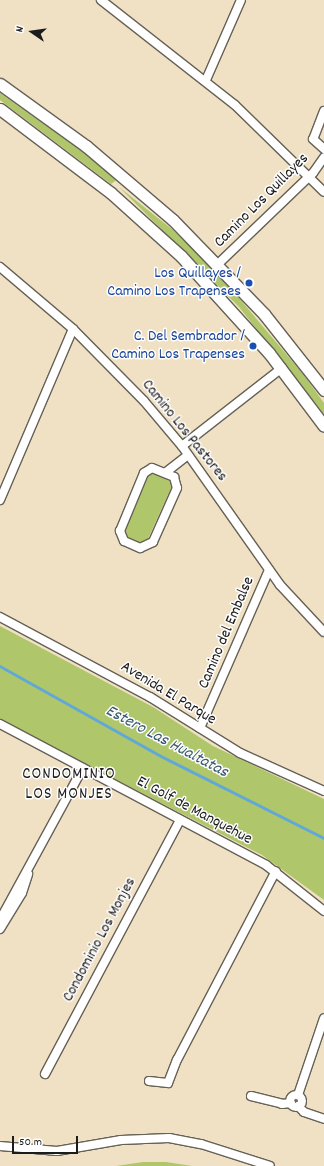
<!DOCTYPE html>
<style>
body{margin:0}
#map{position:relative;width:324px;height:1166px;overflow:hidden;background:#f0e1c4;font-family:Dekko,sans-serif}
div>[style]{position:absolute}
.green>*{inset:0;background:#afc66b}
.stream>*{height:2.5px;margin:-1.25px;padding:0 1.25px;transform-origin:1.25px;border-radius:1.25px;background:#60a8d7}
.roads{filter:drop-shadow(1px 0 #666157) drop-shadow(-1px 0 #666157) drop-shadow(0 1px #666157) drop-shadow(0 -1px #666157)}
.street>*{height:8px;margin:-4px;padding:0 4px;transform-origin:4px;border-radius:4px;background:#fff}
.street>.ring{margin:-4px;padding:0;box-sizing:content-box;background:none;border:8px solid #fff;border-radius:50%}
.secondary>*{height:11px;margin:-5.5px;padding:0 5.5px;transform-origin:5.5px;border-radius:5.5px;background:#fff}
.dots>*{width:11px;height:11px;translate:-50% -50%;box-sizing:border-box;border:2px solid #fff;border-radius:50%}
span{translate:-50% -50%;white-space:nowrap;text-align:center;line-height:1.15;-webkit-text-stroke:3px #fff;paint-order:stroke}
.street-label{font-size:16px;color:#1c1c1c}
.transit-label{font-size:16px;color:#164399}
.right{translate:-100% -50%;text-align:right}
.water-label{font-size:17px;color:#3b5b70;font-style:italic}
.neighbourhood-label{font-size:17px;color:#1c1c1c;letter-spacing:1px}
.north{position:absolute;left:12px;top:12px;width:40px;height:40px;-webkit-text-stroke:3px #fff;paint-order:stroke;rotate:283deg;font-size:11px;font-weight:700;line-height:16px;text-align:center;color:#1c1c1c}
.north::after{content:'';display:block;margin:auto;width:14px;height:18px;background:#1c1c1c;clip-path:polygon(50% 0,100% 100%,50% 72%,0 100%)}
.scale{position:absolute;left:12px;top:1136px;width:66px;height:18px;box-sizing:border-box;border:2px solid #1c1c1c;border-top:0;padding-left:5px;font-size:12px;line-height:14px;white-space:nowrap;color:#1c1c1c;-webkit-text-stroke:3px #fff;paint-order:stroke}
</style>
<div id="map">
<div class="green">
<div style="clip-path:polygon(0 93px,79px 149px,118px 179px,111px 184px,0 100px)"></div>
<div style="clip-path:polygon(119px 187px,173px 230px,222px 278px,303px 374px,324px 403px,324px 414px,239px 307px)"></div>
<div style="clip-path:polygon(153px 473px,170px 481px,172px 486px,147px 541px,142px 544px,126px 538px,125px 532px,149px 474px)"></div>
<div style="clip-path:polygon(0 626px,153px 707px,213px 746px,324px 799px,324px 900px,262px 855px,0 720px)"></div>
<div style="clip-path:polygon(143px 1162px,166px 1162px,192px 1166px,116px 1166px)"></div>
</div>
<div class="stream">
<div style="left:0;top:666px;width:184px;rotate:29.2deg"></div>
<div style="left:161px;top:756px;width:182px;rotate:26.7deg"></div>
</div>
<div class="roads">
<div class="street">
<div style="left:101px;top:0;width:170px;rotate:38.1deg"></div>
<div style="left:235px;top:105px;width:124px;rotate:44.3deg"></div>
<div style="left:206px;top:80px;width:87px;rotate:-66.4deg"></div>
<div style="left:324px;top:111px;width:30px;rotate:111deg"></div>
<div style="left:313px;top:139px;width:15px;rotate:42deg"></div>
<div style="left:218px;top:264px;width:132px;rotate:-43.8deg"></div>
<div style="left:313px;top:173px;width:19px;rotate:-55deg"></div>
<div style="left:0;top:267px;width:96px;rotate:40.3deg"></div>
<div style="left:73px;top:329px;width:101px;rotate:45.4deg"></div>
<div style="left:144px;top:401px;width:59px;rotate:49.8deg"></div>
<div style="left:182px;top:446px;width:170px;rotate:54.8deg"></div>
<div style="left:280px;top:585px;width:64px;rotate:46.9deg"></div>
<div style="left:182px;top:446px;width:127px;rotate:-38deg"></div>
<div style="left:152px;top:468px;width:24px;rotate:22deg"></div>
<div style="left:174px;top:477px;width:11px;rotate:75deg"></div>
<div style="left:177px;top:488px;width:59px;rotate:114deg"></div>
<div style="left:153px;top:542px;width:14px;rotate:155deg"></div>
<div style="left:140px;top:548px;width:17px;rotate:-156deg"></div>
<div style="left:124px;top:541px;width:11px;rotate:-112deg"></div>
<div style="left:120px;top:531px;width:63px;rotate:-67.5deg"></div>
<div style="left:144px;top:473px;width:9px;rotate:-32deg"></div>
<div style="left:165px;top:473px;width:29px;rotate:-38deg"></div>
<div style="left:0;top:500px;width:186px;rotate:-66.9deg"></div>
<div style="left:0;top:617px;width:170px;rotate:28.1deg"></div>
<div style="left:150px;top:697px;width:106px;rotate:31.9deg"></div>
<div style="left:240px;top:753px;width:92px;rotate:24.3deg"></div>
<div style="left:0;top:724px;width:301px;rotate:27.9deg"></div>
<div style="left:266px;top:865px;width:74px;rotate:38.4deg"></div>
<div style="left:200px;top:728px;width:172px;rotate:-66.4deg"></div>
<div style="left:0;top:920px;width:173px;rotate:-61.4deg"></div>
<div style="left:0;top:929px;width:42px;rotate:-58.6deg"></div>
<div style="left:22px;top:893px;width:20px;rotate:-72deg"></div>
<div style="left:45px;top:1074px;width:288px;rotate:-62deg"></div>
<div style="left:149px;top:1081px;width:19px;rotate:6deg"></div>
<div style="left:168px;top:1083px;width:25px;rotate:-69deg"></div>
<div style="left:177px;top:1060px;width:213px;rotate:-62.4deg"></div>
<div style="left:298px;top:1095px;width:81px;rotate:-71.3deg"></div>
<div class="ring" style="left:290px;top:1095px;width:4px;height:4px"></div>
<div style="left:251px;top:1096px;width:32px;rotate:14deg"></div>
<div style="left:282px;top:1104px;width:9px;rotate:-6deg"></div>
<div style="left:298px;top:1106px;width:8px;rotate:45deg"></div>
<div style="left:304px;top:1112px;width:21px;rotate:19deg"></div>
<div style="left:0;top:1146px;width:57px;rotate:5deg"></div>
<div style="left:57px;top:1151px;width:65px;rotate:-9.8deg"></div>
<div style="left:121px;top:1140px;width:48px;rotate:-2.4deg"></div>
<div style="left:169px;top:1138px;width:33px;rotate:11deg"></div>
<div style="left:201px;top:1144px;width:72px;rotate:17.7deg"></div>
</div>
<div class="secondary">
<div style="left:0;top:84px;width:106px;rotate:35.8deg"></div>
<div style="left:86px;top:146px;width:114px;rotate:40.4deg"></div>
<div style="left:173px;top:220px;width:131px;rotate:45.9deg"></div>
<div style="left:264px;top:314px;width:97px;rotate:51.7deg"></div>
<div style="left:0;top:109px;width:139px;rotate:37.1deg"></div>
<div style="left:111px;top:193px;width:94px;rotate:42deg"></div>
<div style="left:181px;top:256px;width:131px;rotate:47.8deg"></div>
<div style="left:269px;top:353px;width:91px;rotate:53deg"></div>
</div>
</div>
<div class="dots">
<div style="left:249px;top:283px;background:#1a4fb4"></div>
<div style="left:253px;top:346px;background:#1a4fb4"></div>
</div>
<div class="street-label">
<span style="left:262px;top:201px;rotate:-45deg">Camino Los Quillayes</span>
<span style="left:184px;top:431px;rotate:51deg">Camino Los Pastores</span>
<span style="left:227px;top:633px;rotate:-67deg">Camino del Embalse</span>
<span style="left:168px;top:694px;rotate:31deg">Avenida El Parque</span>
<span style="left:194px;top:811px;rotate:28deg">El Golf de Manquehue</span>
<span style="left:100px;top:940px;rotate:-62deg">Condominio Los Monjes</span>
</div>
<div class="transit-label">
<span class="right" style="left:241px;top:283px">Los Quillayes /<br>Camino Los Trapenses</span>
<span class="right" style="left:245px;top:346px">C. Del Sembrador /<br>Camino Los Trapenses</span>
</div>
<div class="water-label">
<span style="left:166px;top:743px;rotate:28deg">Estero Las Hualtatas</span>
</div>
<div class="neighbourhood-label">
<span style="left:69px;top:786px">CONDOMINIO<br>LOS MONJES</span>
</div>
<div class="north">N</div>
<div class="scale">50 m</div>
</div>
